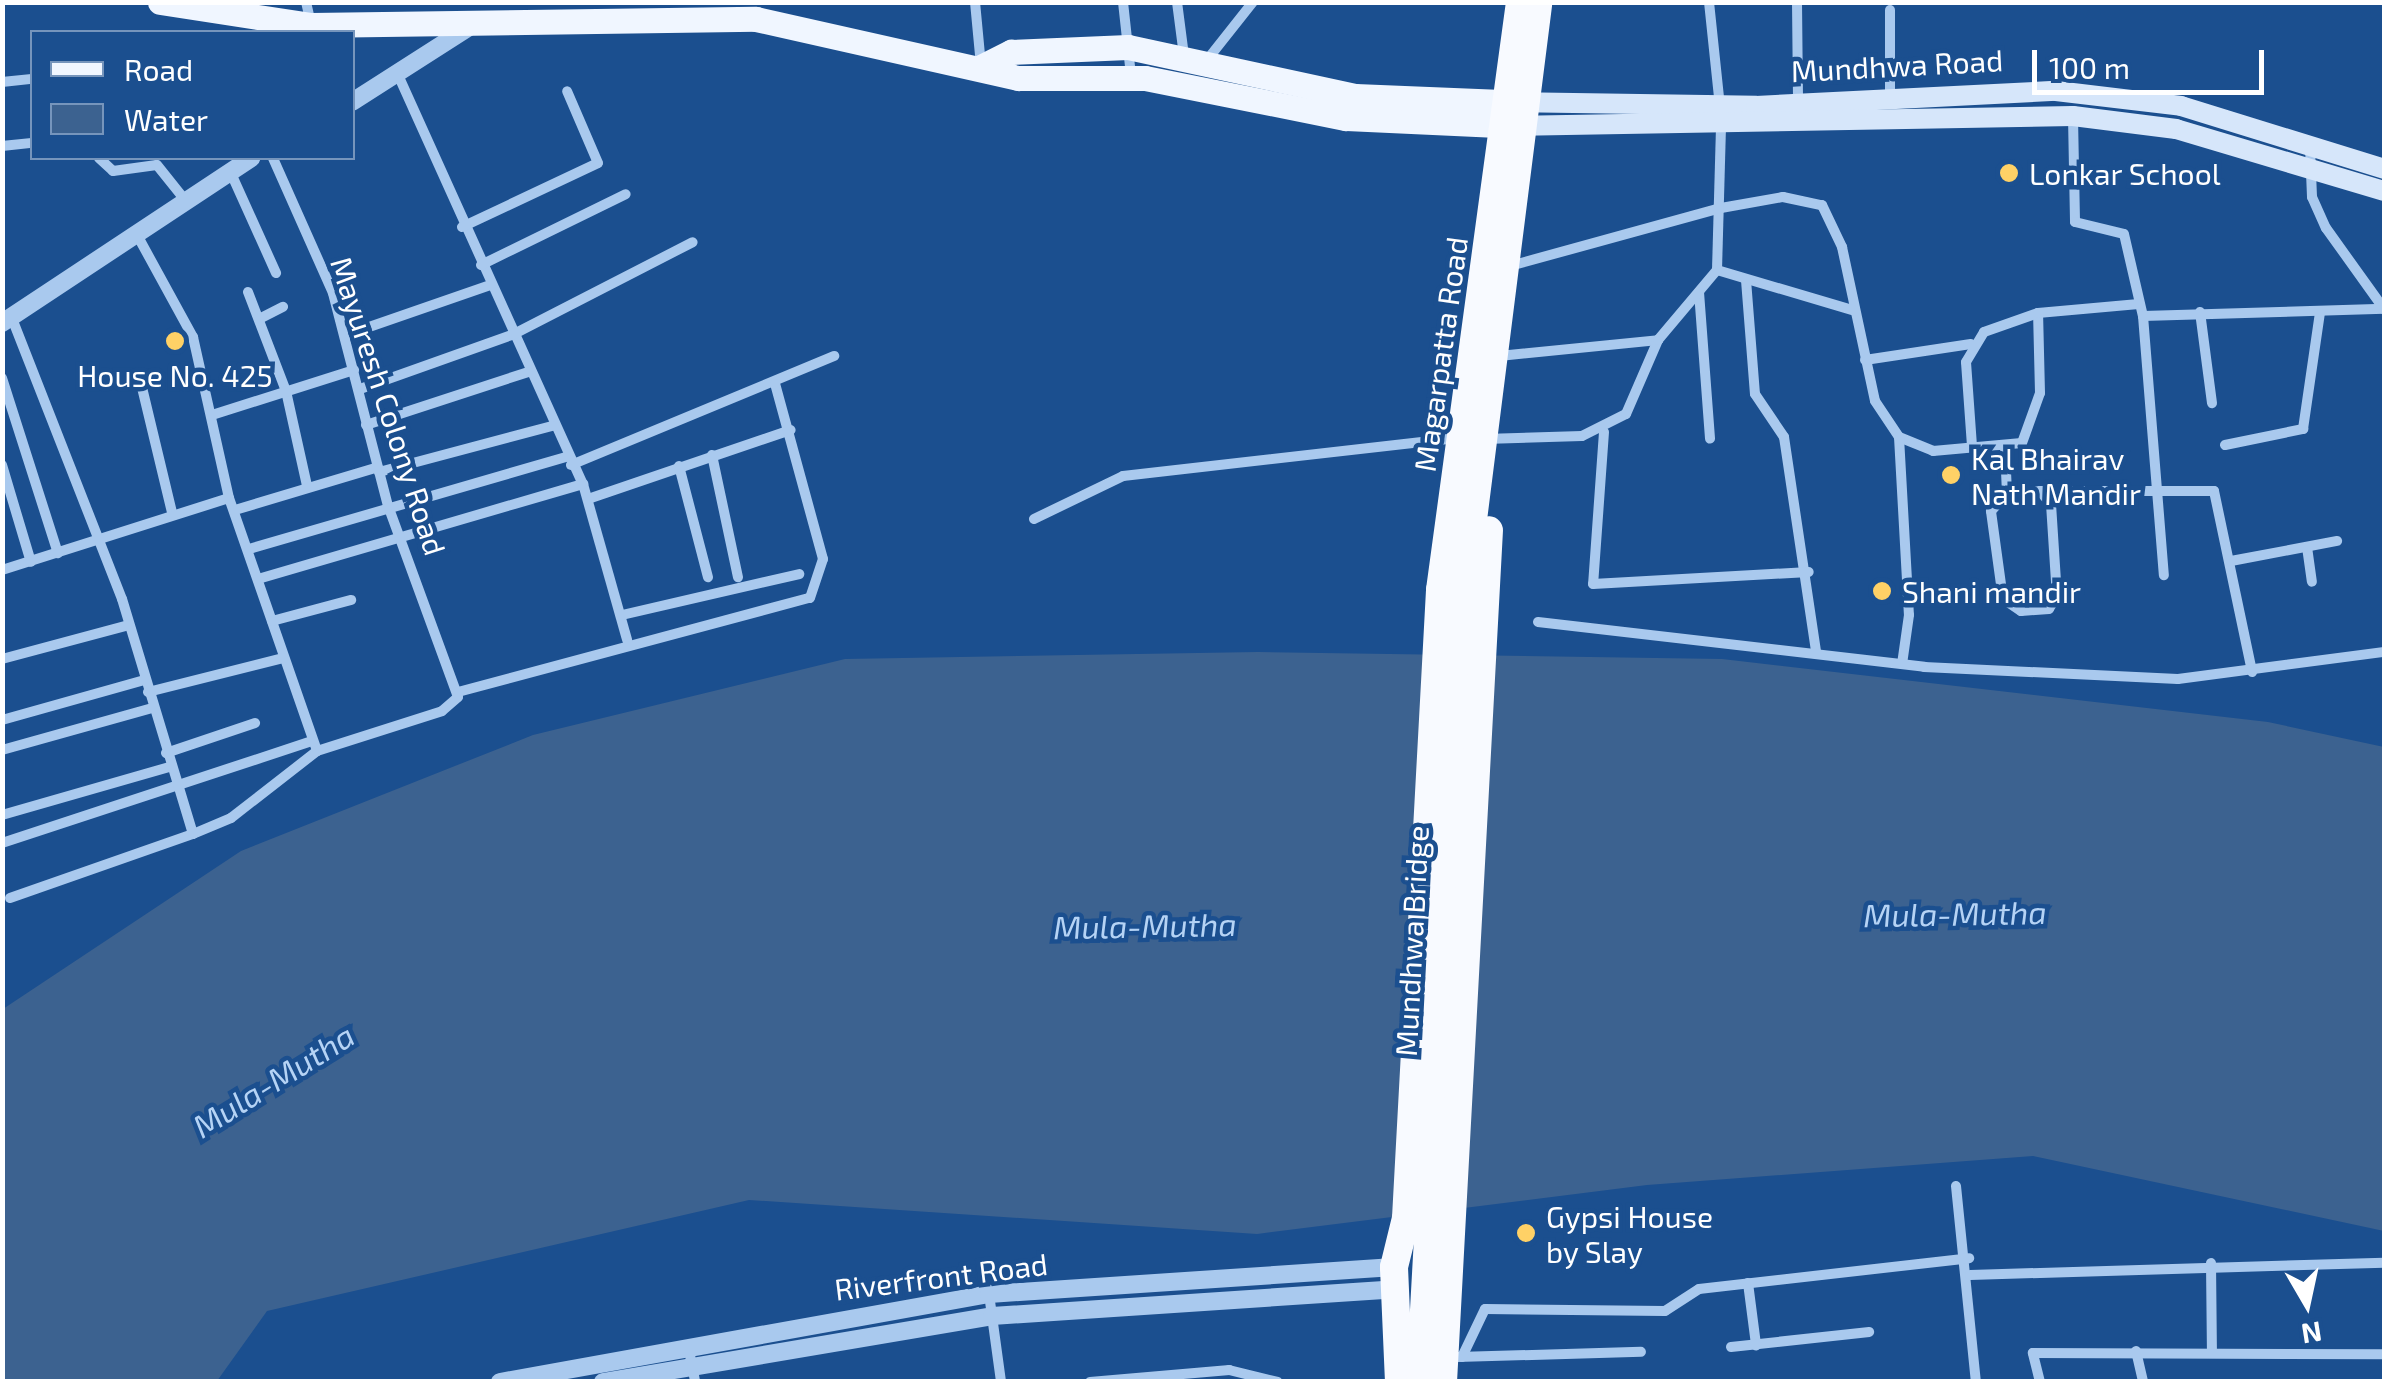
<!DOCTYPE html>
<style>
body{margin:0}
#map{position:relative;width:2387px;height:1384px;overflow:hidden;background:#1b4f8f;font-family:"Exo 2",sans-serif}
div>[style]{position:absolute}
.water>*{inset:0;background:#3c6290}
.minor>*{height:10px;margin:-5px;padding:0 5px;transform-origin:5px;border-radius:5px;background:#a9c9ee}
.tertiary>*{height:18px;margin:-9px;padding:0 9px;transform-origin:9px;border-radius:9px;background:#a9c9ee}
.secondary>*{height:20px;margin:-10px;padding:0 10px;transform-origin:10px;border-radius:10px;background:#d6e6fa}
.primary>*{height:25px;margin:-12.5px;padding:0 12.5px;transform-origin:12.5px;border-radius:12.5px;background:#f0f6ff}
.trunk>*{height:28px;margin:-14px;padding:0 14px;transform-origin:14px;border-radius:14px;background:#f8faff}
.dots>*{width:28px;height:28px;translate:-50% -50%;box-sizing:border-box;border:5px solid #1b4f8f;border-radius:50%}
span{translate:-50% -50%;white-space:nowrap;text-align:center;line-height:1.15;-webkit-text-stroke:9px #1b4f8f;paint-order:stroke}
.street-label{font-size:30px;color:#fff}
.poi-label{font-size:30px;color:#fff}
.left{translate:0 -50%;text-align:left}
.water-label{font-size:32px;color:#b5d3f5;font-style:italic}
.frame{position:absolute;inset:0;border:5px solid #fff;pointer-events:none}
.legend{position:absolute;left:30px;top:30px;width:325px;height:130px;box-sizing:border-box;background:#1b4f8f;border:2px solid #7695bc;margin:0;padding:12px 18px;list-style:none;font-size:30px;color:#fff}
.legend li{display:flex;align-items:center;gap:20px;height:50px}
.legend b{width:50px;border:2px solid #7695bc}
.north{position:absolute;left:2257px;top:1254px;width:100px;height:100px;-webkit-text-stroke:8px #1b4f8f;paint-order:stroke;rotate:171deg;font-size:28px;font-weight:700;line-height:40px;text-align:center;color:#fff}
.north::after{content:'';display:block;margin:auto;width:35px;height:45px;background:#fff;clip-path:polygon(50% 0,100% 100%,50% 72%,0 100%)}
.scale{position:absolute;left:2032px;top:50px;width:232px;height:45px;box-sizing:border-box;border:5px solid #fff;border-top:0;padding-left:12px;font-size:30px;line-height:35px;white-space:nowrap;color:#fff;-webkit-text-stroke:8px #1b4f8f;paint-order:stroke}
</style>
<div id="map">
<div class="water">
<div style="clip-path:polygon(1258px 652px,1722px 659px,2268px 722px,2384px 747px,2384px 1231px,2033px 1156px,1647px 1185px,1257px 1234px,749px 1200px,267px 1311px,217px 1381px,3px 1382px,3px 1009px,241px 851px,533px 735px,845px 659px)"></div>
</div>
<div class="minor">
<div style="left:306px;top:2px;width:23px;rotate:77deg"></div>
<div style="left:975px;top:2px;width:64px;rotate:84.6deg"></div>
<div style="left:1123px;top:2px;width:74px;rotate:83.8deg"></div>
<div style="left:1177px;top:2px;width:54px;rotate:82.6deg"></div>
<div style="left:1709px;top:2px;width:105px;rotate:84deg"></div>
<div style="left:1797px;top:2px;width:101px;rotate:89.4deg"></div>
<div style="left:1890px;top:10px;width:87px;rotate:90deg"></div>
<div style="left:1207px;top:60px;width:74px;rotate:-51.6deg"></div>
<div style="left:399px;top:77px;width:447px;rotate:65.7deg"></div>
<div style="left:583px;top:484px;width:162px;rotate:74.2deg"></div>
<div style="left:2px;top:82px;width:30px;rotate:-6deg"></div>
<div style="left:2073px;top:117px;width:105px;rotate:88.9deg"></div>
<div style="left:2075px;top:222px;width:50px;rotate:13.8deg"></div>
<div style="left:2124px;top:234px;width:84px;rotate:77deg"></div>
<div style="left:2143px;top:316px;width:260px;rotate:85.4deg"></div>
<div style="left:2px;top:146px;width:30px;rotate:-6deg"></div>
<div style="left:2310px;top:147px;width:50px;rotate:87.7deg"></div>
<div style="left:2312px;top:197px;width:34px;rotate:66deg"></div>
<div style="left:2326px;top:228px;width:100px;rotate:54.4deg"></div>
<div style="left:99px;top:158px;width:19px;rotate:43deg"></div>
<div style="left:113px;top:171px;width:44px;rotate:-7.8deg"></div>
<div style="left:157px;top:165px;width:45px;rotate:51.3deg"></div>
<div style="left:230px;top:171px;width:112px;rotate:65.7deg"></div>
<div style="left:462px;top:227px;width:150px;rotate:-25.2deg"></div>
<div style="left:598px;top:163px;width:78px;rotate:-113.3deg"></div>
<div style="left:136px;top:233px;width:119px;rotate:61.3deg"></div>
<div style="left:193px;top:337px;width:165px;rotate:77.4deg"></div>
<div style="left:229px;top:498px;width:268px;rotate:70.8deg"></div>
<div style="left:481px;top:265px;width:161px;rotate:-26.1deg"></div>
<div style="left:1510px;top:266px;width:219px;rotate:-15.4deg"></div>
<div style="left:1721px;top:208px;width:63px;rotate:-10.1deg"></div>
<div style="left:1783px;top:197px;width:40px;rotate:12deg"></div>
<div style="left:1822px;top:205px;width:47px;rotate:64.5deg"></div>
<div style="left:1842px;top:247px;width:157px;rotate:77.9deg"></div>
<div style="left:1875px;top:401px;width:43px;rotate:56.3deg"></div>
<div style="left:1899px;top:437px;width:37px;rotate:22deg"></div>
<div style="left:1933px;top:451px;width:89px;rotate:-5.1deg"></div>
<div style="left:2022px;top:443px;width:53px;rotate:-70.2deg"></div>
<div style="left:2040px;top:393px;width:80px;rotate:-91.4deg"></div>
<div style="left:1717px;top:270px;width:144px;rotate:16.5deg"></div>
<div style="left:1746px;top:280px;width:114px;rotate:85.5deg"></div>
<div style="left:1755px;top:394px;width:52px;rotate:56deg"></div>
<div style="left:1784px;top:437px;width:216px;rotate:81.5deg"></div>
<div style="left:248px;top:292px;width:106px;rotate:69deg"></div>
<div style="left:286px;top:391px;width:97px;rotate:77.5deg"></div>
<div style="left:1699px;top:292px;width:147px;rotate:85.7deg"></div>
<div style="left:2200px;top:312px;width:92px;rotate:82.5deg"></div>
<div style="left:2143px;top:316px;width:241px;rotate:-1.7deg"></div>
<div style="left:259px;top:319px;width:27px;rotate:-27deg"></div>
<div style="left:346px;top:335px;width:152px;rotate:-19.1deg"></div>
<div style="left:1499px;top:356px;width:160px;rotate:-5.7deg"></div>
<div style="left:1865px;top:360px;width:107px;rotate:-8.6deg"></div>
<div style="left:139px;top:375px;width:141px;rotate:76.5deg"></div>
<div style="left:2px;top:378px;width:184px;rotate:72.3deg"></div>
<div style="left:360px;top:389px;width:161px;rotate:-19.6deg"></div>
<div style="left:512px;top:335px;width:203px;rotate:-27.2deg"></div>
<div style="left:212px;top:415px;width:149px;rotate:-17.6deg"></div>
<div style="left:366px;top:425px;width:170px;rotate:-18.1deg"></div>
<div style="left:1604px;top:432px;width:152px;rotate:94.1deg"></div>
<div style="left:1593px;top:584px;width:216px;rotate:-3.2deg"></div>
<div style="left:1899px;top:437px;width:178px;rotate:86.8deg"></div>
<div style="left:1909px;top:615px;width:49px;rotate:98.1deg"></div>
<div style="left:1484px;top:439px;width:98px;rotate:-1.8deg"></div>
<div style="left:1582px;top:436px;width:49px;rotate:-26.6deg"></div>
<div style="left:1626px;top:414px;width:81px;rotate:-66.6deg"></div>
<div style="left:1658px;top:340px;width:92px;rotate:-49.9deg"></div>
<div style="left:1717px;top:270px;width:142px;rotate:-88.4deg"></div>
<div style="left:2225px;top:445px;width:80px;rotate:-11.6deg"></div>
<div style="left:2303px;top:429px;width:117px;rotate:-81.7deg"></div>
<div style="left:1972px;top:446px;width:84px;rotate:-94.1deg"></div>
<div style="left:1966px;top:362px;width:35px;rotate:-59deg"></div>
<div style="left:1984px;top:332px;width:57px;rotate:-19.4deg"></div>
<div style="left:2038px;top:313px;width:101px;rotate:-5.1deg"></div>
<div style="left:2005px;top:448px;width:46px;rotate:87.5deg"></div>
<div style="left:712px;top:455px;width:125px;rotate:78deg"></div>
<div style="left:2px;top:465px;width:101px;rotate:73.4deg"></div>
<div style="left:571px;top:465px;width:285px;rotate:-22.5deg"></div>
<div style="left:679px;top:466px;width:115px;rotate:75.4deg"></div>
<div style="left:379px;top:472px;width:179px;rotate:-14.9deg"></div>
<div style="left:2040px;top:491px;width:174px"></div>
<div style="left:2214px;top:491px;width:185px;rotate:78.1deg"></div>
<div style="left:2040px;top:491px;width:17px;rotate:50deg"></div>
<div style="left:2051px;top:504px;width:92px;rotate:86.3deg"></div>
<div style="left:2057px;top:596px;width:15px;rotate:122deg"></div>
<div style="left:2049px;top:609px;width:28px;rotate:176deg"></div>
<div style="left:2021px;top:611px;width:22px;rotate:-146deg"></div>
<div style="left:2003px;top:599px;width:89px;rotate:-97.8deg"></div>
<div style="left:1991px;top:511px;width:23px;rotate:-47deg"></div>
<div style="left:2007px;top:494px;width:33px;rotate:-5deg"></div>
<div style="left:588px;top:499px;width:214px;rotate:-18.8deg"></div>
<div style="left:235px;top:510px;width:149px;rotate:-16.7deg"></div>
<div style="left:1034px;top:519px;width:99px;rotate:-25.8deg"></div>
<div style="left:1123px;top:476px;width:336px;rotate:-6.5deg"></div>
<div style="left:2307px;top:547px;width:35px;rotate:82deg"></div>
<div style="left:249px;top:549px;width:330px;rotate:-16.2deg"></div>
<div style="left:2231px;top:561px;width:108px;rotate:-10.7deg"></div>
<div style="left:2px;top:570px;width:238px;rotate:-17.6deg"></div>
<div style="left:258px;top:579px;width:339px;rotate:-16.3deg"></div>
<div style="left:622px;top:615px;width:182px;rotate:-13deg"></div>
<div style="left:272px;top:621px;width:82px;rotate:-14.9deg"></div>
<div style="left:1538px;top:622px;width:389px;rotate:6.6deg"></div>
<div style="left:1924px;top:667px;width:254px;rotate:2.7deg"></div>
<div style="left:2178px;top:679px;width:208px;rotate:-7.5deg"></div>
<div style="left:2px;top:659px;width:131px;rotate:-15deg"></div>
<div style="left:148px;top:692px;width:139px;rotate:-14.1deg"></div>
<div style="left:458px;top:692px;width:364px;rotate:-15deg"></div>
<div style="left:810px;top:598px;width:41px;rotate:-71.6deg"></div>
<div style="left:823px;top:559px;width:181px;rotate:-105.3deg"></div>
<div style="left:2px;top:720px;width:148px;rotate:-15.7deg"></div>
<div style="left:2px;top:750px;width:156px;rotate:-15.6deg"></div>
<div style="left:166px;top:753px;width:94px;rotate:-18.6deg"></div>
<div style="left:2px;top:815px;width:174px;rotate:-16deg"></div>
<div style="left:193px;top:834px;width:41px;rotate:-22.8deg"></div>
<div style="left:231px;top:818px;width:109px;rotate:-37.9deg"></div>
<div style="left:317px;top:751px;width:131px;rotate:-17.7deg"></div>
<div style="left:442px;top:711px;width:21px;rotate:-41deg"></div>
<div style="left:458px;top:697px;width:203px;rotate:-110.1deg"></div>
<div style="left:388px;top:506px;width:220px;rotate:-104.5deg"></div>
<div style="left:333px;top:293px;width:148px;rotate:-114deg"></div>
<div style="left:2px;top:843px;width:327px;rotate:-18.2deg"></div>
<div style="left:10px;top:898px;width:194px;rotate:-19.3deg"></div>
<div style="left:193px;top:834px;width:245px;rotate:-106.8deg"></div>
<div style="left:122px;top:599px;width:302px;rotate:-111.4deg"></div>
<div style="left:1956px;top:1186px;width:197px;rotate:84.2deg"></div>
<div style="left:2211px;top:1263px;width:89px;rotate:89.4deg"></div>
<div style="left:1970px;top:1275px;width:414px;rotate:-1.7deg"></div>
<div style="left:1748px;top:1283px;width:63px;rotate:82.6deg"></div>
<div style="left:989px;top:1294px;width:89px;rotate:82.2deg"></div>
<div style="left:688px;top:1345px;width:38px;rotate:79deg"></div>
<div style="left:1731px;top:1347px;width:139px;rotate:-6.2deg"></div>
<div style="left:2136px;top:1351px;width:32px;rotate:77deg"></div>
<div style="left:1457px;top:1357px;width:184px;rotate:-1.6deg"></div>
<div style="left:1462px;top:1357px;width:53px;rotate:-64.4deg"></div>
<div style="left:1485px;top:1309px;width:180px;rotate:0.6deg"></div>
<div style="left:1665px;top:1311px;width:40px;rotate:-32.9deg"></div>
<div style="left:1699px;top:1289px;width:272px;rotate:-6.5deg"></div>
<div style="left:1090px;top:1382px;width:140px;rotate:-4.9deg"></div>
<div style="left:1229px;top:1370px;width:50px;rotate:13.8deg"></div>
<div style="left:2040px;top:1382px;width:30px;rotate:-104deg"></div>
<div style="left:2033px;top:1353px;width:351px;rotate:0.2deg"></div>
</div>
<div class="tertiary">
<div style="left:352px;top:102px;width:148px;rotate:-32.6deg"></div>
<div style="left:2px;top:323px;width:299px;rotate:-33.5deg"></div>
<div style="left:500px;top:1382px;width:497px;rotate:-10.2deg"></div>
<div style="left:989px;top:1294px;width:406px;rotate:-3.8deg"></div>
<div style="left:603px;top:1382px;width:395px;rotate:-9.6deg"></div>
<div style="left:992px;top:1316px;width:404px;rotate:-3.8deg"></div>
</div>
<div class="secondary">
<div style="left:1514px;top:102px;width:242px;rotate:0.9deg"></div>
<div style="left:1756px;top:106px;width:300px;rotate:-2.9deg"></div>
<div style="left:2056px;top:91px;width:126px;rotate:6.8deg"></div>
<div style="left:2181px;top:106px;width:213px;rotate:17.2deg"></div>
<div style="left:1512px;top:126px;width:561px;rotate:-1.02deg"></div>
<div style="left:2073px;top:116px;width:104px;rotate:7.2deg"></div>
<div style="left:2176px;top:129px;width:217px;rotate:16.6deg"></div>
</div>
<div class="primary">
<div style="left:160px;top:2px;width:153px;rotate:8.7deg"></div>
<div style="left:311px;top:25px;width:445px;rotate:-0.8deg"></div>
<div style="left:756px;top:19px;width:269px;rotate:12.7deg"></div>
<div style="left:1018px;top:78px;width:127px"></div>
<div style="left:1145px;top:78px;width:205px;rotate:11.3deg"></div>
<div style="left:1346px;top:118px;width:152px;rotate:2.6deg"></div>
<div style="left:981px;top:67px;width:34px;rotate:-27deg"></div>
<div style="left:1011px;top:52px;width:117px;rotate:-2.4deg"></div>
<div style="left:1128px;top:47px;width:232px;rotate:12.2deg"></div>
<div style="left:1355px;top:96px;width:147px;rotate:2.3deg"></div>
</div>
<div class="trunk">
<div style="left:1399px;top:1382px;width:115px;rotate:-92.5deg"></div>
<div style="left:1394px;top:1267px;width:50px;rotate:-76.2deg"></div>
<div style="left:1406px;top:1218px;width:629px;rotate:-86.9deg"></div>
<div style="left:1440px;top:590px;width:593px;rotate:-82.25deg"></div>
<div style="left:1420px;top:1382px;width:792px;rotate:-86.82deg"></div>
<div style="left:1464px;top:591px;width:591px;rotate:-82.8deg"></div>
<div style="left:1443px;top:1382px;width:853px;rotate:-86.91deg"></div>
</div>
<div class="dots">
<div style="left:2009px;top:173px;background:#ffd166"></div>
<div style="left:175px;top:341px;background:#ffd166"></div>
<div style="left:1951px;top:475px;background:#ffd166"></div>
<div style="left:1882px;top:591px;background:#ffd166"></div>
<div style="left:1526px;top:1233px;background:#ffd166"></div>
</div>
<div class="street-label">
<span style="left:1897px;top:65px;rotate:-3deg">Mundhwa Road</span>
<span style="left:1440px;top:354px;rotate:-82deg">Magarpatta Road</span>
<span style="left:389px;top:406px;rotate:72deg">Mayuresh Colony Road</span>
<span style="left:1411px;top:941px;rotate:-87deg">Mundhwa Bridge</span>
<span style="left:941px;top:1276px;rotate:-7deg">Riverfront Road</span>
</div>
<div class="poi-label">
<span class="left" style="left:2029px;top:173px">Lonkar School</span>
<span style="left:175px;top:375px">House No. 425</span>
<span class="left" style="left:1971px;top:475px">Kal Bhairav<br>Nath Mandir</span>
<span class="left" style="left:1902px;top:591px">Shani mandir</span>
<span class="left" style="left:1546px;top:1233px">Gypsi House<br>by Slay</span>
</div>
<div class="water-label">
<span style="left:1955px;top:913px;rotate:-1deg">Mula-Mutha</span>
<span style="left:1145px;top:925px;rotate:-1deg">Mula-Mutha</span>
<span style="left:273px;top:1080px;rotate:-32deg">Mula-Mutha</span>
</div>
<div class="frame"></div>
<ul class="legend">
<li><b style="height:12px;background:#f0f6ff"></b>Road</li>
<li><b style="height:28px;background:#3c6290"></b>Water</li>
</ul>
<div class="north">N</div>
<div class="scale">100 m</div>
</div>
